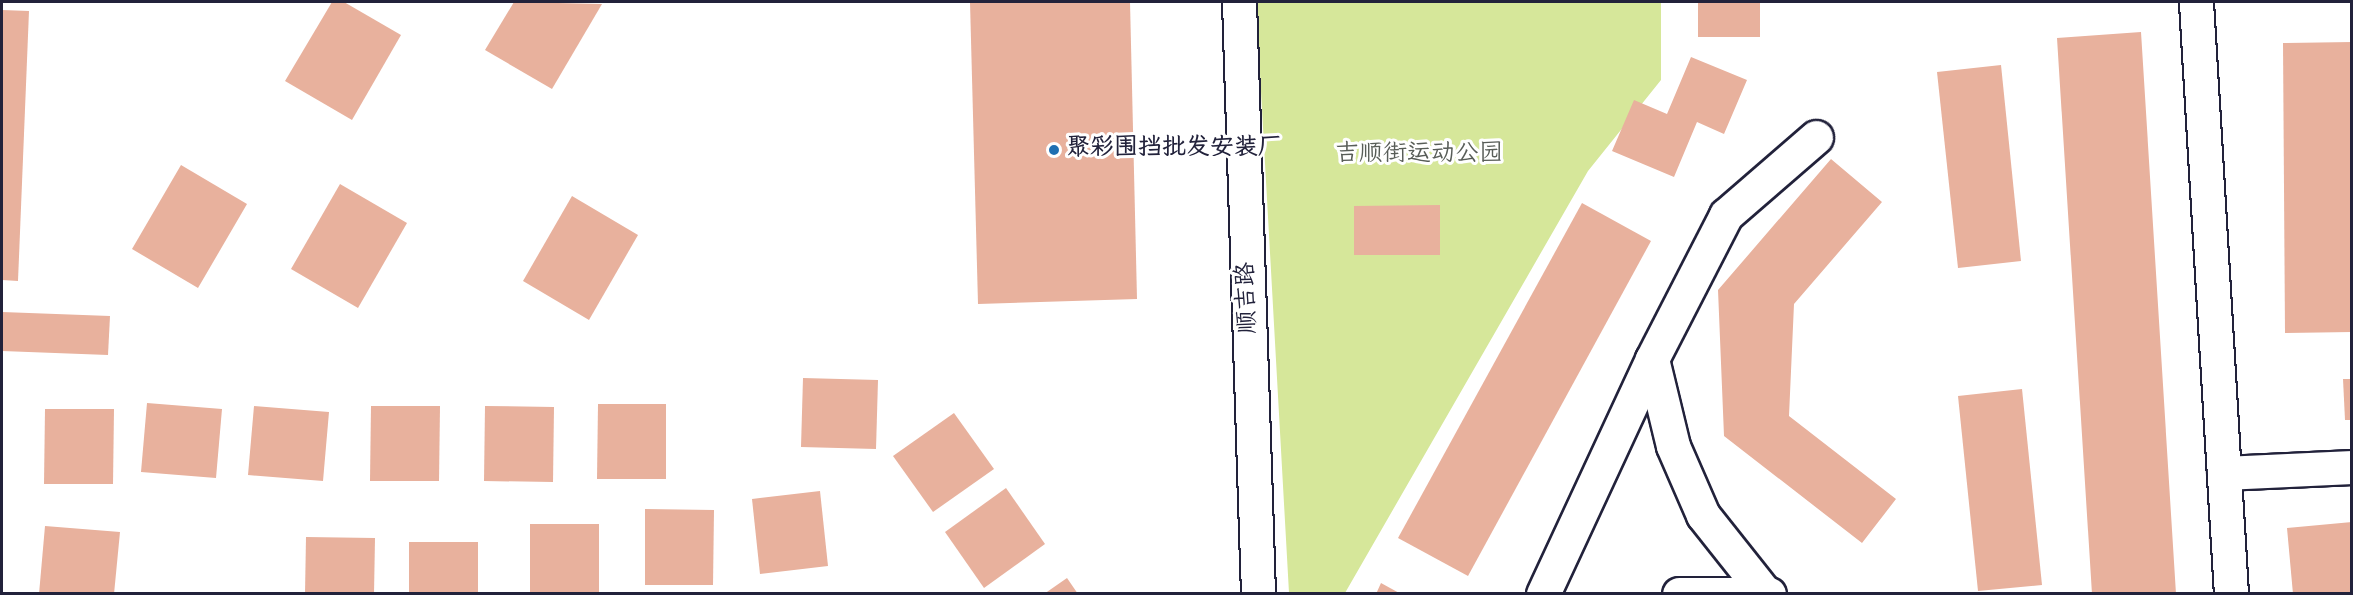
<!DOCTYPE html>
<meta charset="utf-8">
<style>
body{margin:0}
#map{position:relative;width:2353px;height:595px;overflow:hidden;background:#fff;font-family:Dekko,"LXGW WenKai TC",sans-serif}
div>[style]{position:absolute}
.green>*{inset:0;background:#d6e79a}
.building>*{inset:0;background:#e8b19d}
.roads{filter:drop-shadow(2px 0 #22223b) drop-shadow(-2px 0 #22223b) drop-shadow(0 2px #22223b) drop-shadow(0 -2px #22223b)}
.minor>*{height:33px;margin:-16.5px;padding:0 16.5px;transform-origin:16.5px;border-radius:16.5px;background:#fff}
.tertiary>*{height:33px;margin:-16.5px;padding:0 16.5px;transform-origin:16.5px;border-radius:16.5px;background:#fff}
.dots>*{width:16px;height:16px;translate:-50% -50%;box-sizing:border-box;border:3px solid #fff;border-radius:50%}
span{translate:-50% -50%;white-space:nowrap;text-align:center;line-height:1.15;-webkit-text-stroke:6px #fff;paint-order:stroke}
.poi-label{font-size:24px;color:#22223b;font-weight:700}
.left{translate:0 -50%;text-align:left}
.park-label{font-size:24px;color:#585d58}
.street-label{font-size:24px;color:#22223b}
.frame{position:absolute;inset:0;border:3px solid #22223b;pointer-events:none}
</style>
<div id="map">
<div class="green">
<div style="clip-path:polygon(1256px 2px,1661px 2px,1661px 80px,1588px 171px,1345px 593px,1289px 593px)"></div>
</div>
<div class="building">
<div style="clip-path:polygon(332px 2px,344px 2px,401px 35px,352px 120px,285px 81px)"></div>
<div style="clip-path:polygon(514px 2px,602px 4px,552px 89px,485px 50px)"></div>
<div style="clip-path:polygon(970px 2px,1130px 2px,1137px 299px,978px 304px)"></div>
<div style="clip-path:polygon(1698px 2px,1760px 2px,1760px 37px,1698px 37px)"></div>
<div style="clip-path:polygon(2px 10px,29px 11px,18px 281px,2px 280px)"></div>
<div style="clip-path:polygon(2141px 32px,2176px 594px,2092px 594px,2057px 38px)"></div>
<div style="clip-path:polygon(2352px 42px,2352px 332px,2285px 333px,2283px 43px)"></div>
<div style="clip-path:polygon(1691px 57px,1747px 80px,1724px 134px,1697px 122px,1674px 177px,1612px 151px,1634px 100px,1667px 114px)"></div>
<div style="clip-path:polygon(2001px 65px,2021px 261px,1958px 268px,1937px 72px)"></div>
<div style="clip-path:polygon(1831px 159px,1882px 202px,1794px 304px,1789px 416px,1896px 499px,1862px 543px,1724px 436px,1718px 290px)"></div>
<div style="clip-path:polygon(181px 165px,247px 204px,198px 288px,132px 249px)"></div>
<div style="clip-path:polygon(340px 184px,407px 223px,358px 308px,291px 269px)"></div>
<div style="clip-path:polygon(572px 196px,638px 235px,589px 320px,523px 281px)"></div>
<div style="clip-path:polygon(1582px 203px,1651px 241px,1468px 576px,1398px 538px)"></div>
<div style="clip-path:polygon(1440px 205px,1440px 255px,1354px 255px,1354px 206px)"></div>
<div style="clip-path:polygon(2px 312px,110px 316px,108px 355px,2px 351px)"></div>
<div style="clip-path:polygon(803px 378px,878px 380px,876px 449px,801px 447px)"></div>
<div style="clip-path:polygon(2343px 379px,2352px 379px,2352px 420px,2345px 420px)"></div>
<div style="clip-path:polygon(2022px 389px,2042px 585px,1978px 591px,1958px 396px)"></div>
<div style="clip-path:polygon(147px 403px,222px 409px,216px 478px,141px 472px)"></div>
<div style="clip-path:polygon(598px 404px,666px 404px,666px 479px,597px 479px)"></div>
<div style="clip-path:polygon(254px 406px,329px 412px,323px 481px,248px 475px)"></div>
<div style="clip-path:polygon(371px 406px,440px 406px,439px 481px,370px 481px)"></div>
<div style="clip-path:polygon(485px 406px,554px 407px,553px 482px,484px 481px)"></div>
<div style="clip-path:polygon(45px 409px,114px 409px,113px 484px,44px 484px)"></div>
<div style="clip-path:polygon(954px 413px,994px 469px,933px 512px,893px 456px)"></div>
<div style="clip-path:polygon(1006px 488px,1045px 544px,984px 588px,945px 532px)"></div>
<div style="clip-path:polygon(820px 491px,828px 566px,760px 574px,752px 499px)"></div>
<div style="clip-path:polygon(645px 509px,714px 510px,713px 585px,645px 585px)"></div>
<div style="clip-path:polygon(2352px 522px,2352px 594px,2293px 594px,2287px 528px)"></div>
<div style="clip-path:polygon(530px 524px,599px 524px,599px 594px,530px 594px)"></div>
<div style="clip-path:polygon(45px 526px,120px 532px,114px 594px,39px 594px)"></div>
<div style="clip-path:polygon(306px 537px,375px 538px,374px 594px,305px 594px)"></div>
<div style="clip-path:polygon(409px 542px,478px 542px,478px 594px,409px 594px)"></div>
<div style="clip-path:polygon(1067px 578px,1078px 594px,1044px 594px)"></div>
<div style="clip-path:polygon(1381px 583px,1401px 594px,1376px 594px)"></div>
</div>
<div class="roads">
<div class="minor">
<div style="left:2196px;top:2px;width:593px;rotate:86.62deg"></div>
<div style="left:1652px;top:359px;width:89px;rotate:76.4deg"></div>
<div style="left:1673px;top:446px;width:75px;rotate:66.5deg"></div>
<div style="left:1703px;top:515px;width:98px;rotate:51.6deg"></div>
<div style="left:2224px;top:473px;width:128px;rotate:-2.7deg"></div>
<div style="left:1543px;top:594px;width:259px;rotate:-65.1deg"></div>
<div style="left:1652px;top:359px;width:162px;rotate:-62.8deg"></div>
<div style="left:1726px;top:215px;width:119px;rotate:-40.9deg"></div>
<div style="left:1679px;top:594px;width:90px"></div>
</div>
<div class="tertiary">
<div style="left:1239px;top:2px;width:592px;rotate:88.16deg"></div>
</div>
</div>
<div class="dots">
<div style="left:1054px;top:150px;background:#1f6fb2"></div>
</div>
<div class="poi-label">
<span class="left" style="left:1066px;top:150px">聚彩围挡批发安装厂</span>
</div>
<div class="park-label">
<span style="left:1419px;top:156px">吉顺街运动公园</span>
</div>
<div class="street-label">
<span style="left:1249px;top:298px;rotate:-92deg">顺吉路</span>
</div>
<div class="frame"></div>
</div>
